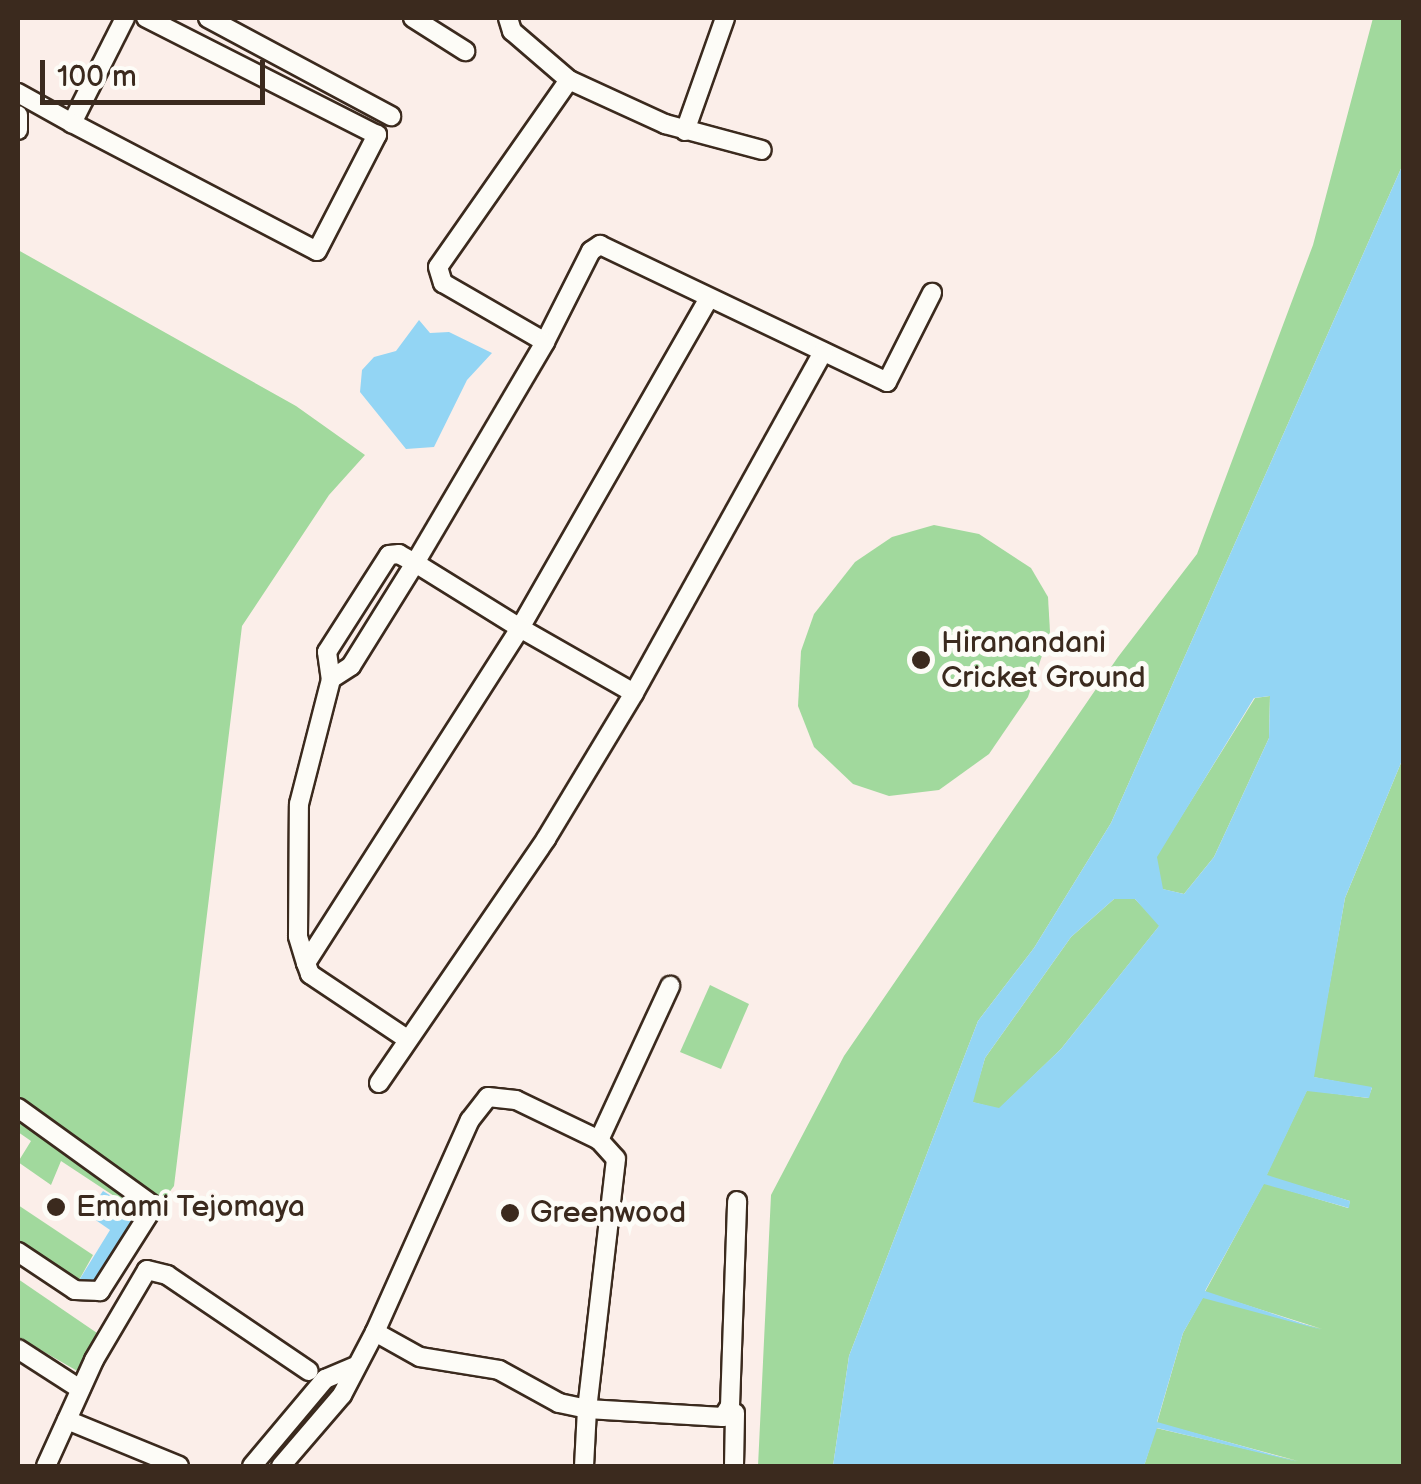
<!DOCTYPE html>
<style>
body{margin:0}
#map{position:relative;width:1421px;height:1484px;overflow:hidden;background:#fbeee9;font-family:"Balsamiq Sans",sans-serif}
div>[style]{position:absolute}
.green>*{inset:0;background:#a1d99d}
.water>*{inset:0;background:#93d5f4}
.roads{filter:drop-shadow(2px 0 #3b2a1e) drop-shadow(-2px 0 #3b2a1e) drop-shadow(0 2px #3b2a1e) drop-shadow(0 -2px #3b2a1e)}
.minor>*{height:18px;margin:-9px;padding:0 9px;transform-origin:9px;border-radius:9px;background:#fdfcf7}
.dots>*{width:28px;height:28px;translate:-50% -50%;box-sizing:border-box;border:5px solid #fdfcf7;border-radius:50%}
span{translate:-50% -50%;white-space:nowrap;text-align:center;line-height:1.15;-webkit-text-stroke:10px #fdfcf7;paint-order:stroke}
.poi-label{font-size:30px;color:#3b2a1e}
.left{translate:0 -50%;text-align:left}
.frame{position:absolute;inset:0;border:20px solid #3b2a1e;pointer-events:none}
.scale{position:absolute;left:40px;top:60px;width:225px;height:45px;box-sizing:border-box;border:5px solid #3b2a1e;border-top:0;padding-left:12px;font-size:30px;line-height:35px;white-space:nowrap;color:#3b2a1e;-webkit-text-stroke:8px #fdfcf7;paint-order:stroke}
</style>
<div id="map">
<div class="green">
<div style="clip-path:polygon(1373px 18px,1403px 18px,1403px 164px,1111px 823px,1034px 948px,978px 1021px,849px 1356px,833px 1466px,758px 1466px,771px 1195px,844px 1056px,1118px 657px,1197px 554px,1313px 245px)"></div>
<div style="clip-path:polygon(18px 250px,296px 406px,365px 455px,329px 495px,242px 626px,174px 1186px,149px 1219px,61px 1161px,51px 1185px,18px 1162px,31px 1141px,18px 1132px)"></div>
<div style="clip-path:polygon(934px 525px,979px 534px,1031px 568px,1048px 597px,1050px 632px,1028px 697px,989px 754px,939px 790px,889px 796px,853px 784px,814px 747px,798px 706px,801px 651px,814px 614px,855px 562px,892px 537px)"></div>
<div style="clip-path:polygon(1270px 696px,1269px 738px,1214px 857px,1184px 894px,1162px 889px,1156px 857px,1255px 698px)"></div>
<div style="clip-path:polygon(1403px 758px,1403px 1466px,1144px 1466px,1156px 1428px,1298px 1461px,1157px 1423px,1183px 1333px,1203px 1297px,1322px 1329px,1205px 1292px,1264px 1183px,1348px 1208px,1350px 1201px,1266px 1176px,1307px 1090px,1368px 1098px,1372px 1088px,1313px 1077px,1345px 898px)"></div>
<div style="clip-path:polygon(1114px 899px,1135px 899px,1160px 925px,1061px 1049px,999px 1109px,972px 1102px,985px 1058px,1071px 937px)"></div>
<div style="clip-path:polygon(710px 985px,749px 1004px,721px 1069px,680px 1052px)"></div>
<div style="clip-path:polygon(18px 1205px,93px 1255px,78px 1282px,18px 1240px)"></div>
<div style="clip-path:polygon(18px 1279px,97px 1333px,86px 1376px,18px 1337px)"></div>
</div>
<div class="water">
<div style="clip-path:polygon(evenodd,1403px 164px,1403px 758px,1345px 898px,1314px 1077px,1372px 1087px,1369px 1098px,1307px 1091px,1267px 1175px,1350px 1201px,1349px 1208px,1264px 1184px,1205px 1291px,1322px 1330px,1203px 1298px,1183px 1333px,1157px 1422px,1298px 1462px,1157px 1428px,1144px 1466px,833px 1466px,849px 1356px,978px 1021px,1034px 948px,1111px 823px,1403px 164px,1270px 696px,1269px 738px,1214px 857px,1184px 894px,1163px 889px,1157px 857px,1254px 698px,1270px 696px,1403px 164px,1114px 899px,1135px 899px,1159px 926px,1061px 1049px,999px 1108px,973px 1102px,985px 1058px,1071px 937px,1114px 899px)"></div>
<div style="clip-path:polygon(419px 320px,430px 333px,449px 332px,492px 353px,467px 380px,434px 447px,406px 449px,360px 392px,362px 370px,374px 357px,396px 351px)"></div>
<div style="clip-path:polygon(103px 1191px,149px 1219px,96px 1292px,78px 1282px,110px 1230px,87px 1214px)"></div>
</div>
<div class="roads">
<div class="minor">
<div style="left:125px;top:18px;width:118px;rotate:116.8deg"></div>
<div style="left:72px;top:123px;width:276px;rotate:27.6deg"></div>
<div style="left:317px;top:251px;width:131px;rotate:-62.7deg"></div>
<div style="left:377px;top:135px;width:259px;rotate:-153.1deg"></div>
<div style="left:208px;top:18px;width:208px;rotate:28.2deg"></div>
<div style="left:413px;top:18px;width:62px;rotate:32.4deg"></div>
<div style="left:508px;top:18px;width:14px;rotate:73deg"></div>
<div style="left:512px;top:31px;width:75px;rotate:40.7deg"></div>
<div style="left:569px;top:80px;width:106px;rotate:24.6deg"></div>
<div style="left:665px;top:124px;width:100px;rotate:15deg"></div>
<div style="left:569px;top:80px;width:228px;rotate:125deg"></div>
<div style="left:438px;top:267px;width:17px;rotate:73deg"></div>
<div style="left:443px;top:283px;width:118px;rotate:30deg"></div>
<div style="left:545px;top:342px;width:102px;rotate:-63.2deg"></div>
<div style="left:591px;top:251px;width:11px;rotate:-34deg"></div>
<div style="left:600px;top:245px;width:318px;rotate:25.5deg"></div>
<div style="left:887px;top:382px;width:100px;rotate:-63.2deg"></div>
<div style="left:18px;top:93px;width:62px;rotate:29.1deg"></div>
<div style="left:18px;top:115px;width:15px;rotate:90deg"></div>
<div style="left:685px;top:131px;width:120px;rotate:-70.5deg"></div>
<div style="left:634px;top:693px;width:131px;rotate:-150.3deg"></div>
<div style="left:520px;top:628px;width:378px;rotate:-60.2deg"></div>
<div style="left:306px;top:963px;width:28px;rotate:-107deg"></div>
<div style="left:298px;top:936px;width:132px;rotate:-89.6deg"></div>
<div style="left:299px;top:804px;width:129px;rotate:-75.6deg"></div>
<div style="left:407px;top:1039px;width:117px;rotate:-146.2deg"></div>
<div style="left:310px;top:974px;width:12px;rotate:-110deg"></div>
<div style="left:306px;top:963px;width:398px;rotate:-57.4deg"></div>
<div style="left:520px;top:628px;width:123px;rotate:-148.2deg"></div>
<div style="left:415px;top:563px;width:18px;rotate:-151deg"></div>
<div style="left:399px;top:554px;width:10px;rotate:174deg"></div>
<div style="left:389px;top:555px;width:115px;rotate:122.6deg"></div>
<div style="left:327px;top:652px;width:27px;rotate:82deg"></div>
<div style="left:331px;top:679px;width:24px;rotate:-33deg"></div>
<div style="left:351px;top:666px;width:121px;rotate:-58.1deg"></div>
<div style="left:415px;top:563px;width:256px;rotate:-59.5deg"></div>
<div style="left:379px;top:1083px;width:296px;rotate:-55.6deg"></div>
<div style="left:546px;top:839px;width:170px;rotate:-58.9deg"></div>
<div style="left:634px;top:693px;width:390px;rotate:-61deg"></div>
<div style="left:18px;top:1108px;width:168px;rotate:35.8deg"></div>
<div style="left:154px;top:1206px;width:101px;rotate:122.4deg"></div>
<div style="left:100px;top:1291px;width:25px;rotate:-178deg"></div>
<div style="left:75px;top:1290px;width:69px;rotate:-146.3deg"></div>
<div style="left:599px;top:1140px;width:170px;rotate:-65.2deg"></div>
<div style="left:375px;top:1332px;width:232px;rotate:-65.9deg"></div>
<div style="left:470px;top:1120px;width:29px;rotate:-52deg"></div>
<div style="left:488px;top:1097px;width:28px;rotate:6deg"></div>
<div style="left:516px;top:1100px;width:92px;rotate:25.7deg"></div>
<div style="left:599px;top:1140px;width:25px;rotate:48deg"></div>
<div style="left:616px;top:1159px;width:252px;rotate:96.6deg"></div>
<div style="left:587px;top:1409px;width:136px;rotate:3.4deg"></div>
<div style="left:723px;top:1417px;width:13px;rotate:-58deg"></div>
<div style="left:730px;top:1406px;width:205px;rotate:-88deg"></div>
<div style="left:18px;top:1349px;width:74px;rotate:32.8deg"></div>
<div style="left:67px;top:1420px;width:121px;rotate:22.3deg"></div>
<div style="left:46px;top:1466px;width:116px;rotate:-65.6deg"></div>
<div style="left:94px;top:1360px;width:104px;rotate:-59.5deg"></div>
<div style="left:147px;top:1270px;width:21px;rotate:14deg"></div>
<div style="left:167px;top:1275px;width:171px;rotate:34.1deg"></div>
<div style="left:252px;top:1466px;width:114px;rotate:-50deg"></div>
<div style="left:325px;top:1379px;width:34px;rotate:-23deg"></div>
<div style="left:281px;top:1466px;width:94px;rotate:-49.3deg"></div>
<div style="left:342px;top:1395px;width:71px;rotate:-62.4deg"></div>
<div style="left:375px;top:1332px;width:51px;rotate:29.1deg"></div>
<div style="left:420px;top:1357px;width:80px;rotate:9.3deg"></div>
<div style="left:499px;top:1370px;width:68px;rotate:28.8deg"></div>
<div style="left:559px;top:1403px;width:29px;rotate:12deg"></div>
<div style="left:587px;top:1409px;width:57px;rotate:93deg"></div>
<div style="left:734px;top:1466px;width:53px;rotate:-88.9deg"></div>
</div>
</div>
<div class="dots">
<div style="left:921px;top:660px;background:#3b2a1e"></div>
<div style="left:56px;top:1207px;background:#3b2a1e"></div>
<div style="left:510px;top:1213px;background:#3b2a1e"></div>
</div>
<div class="poi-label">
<span class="left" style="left:941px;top:660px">Hiranandani<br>Cricket Ground</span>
<span class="left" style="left:76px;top:1207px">Emami Tejomaya</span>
<span class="left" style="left:530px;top:1213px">Greenwood</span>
</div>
<div class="frame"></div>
<div class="scale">100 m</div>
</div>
